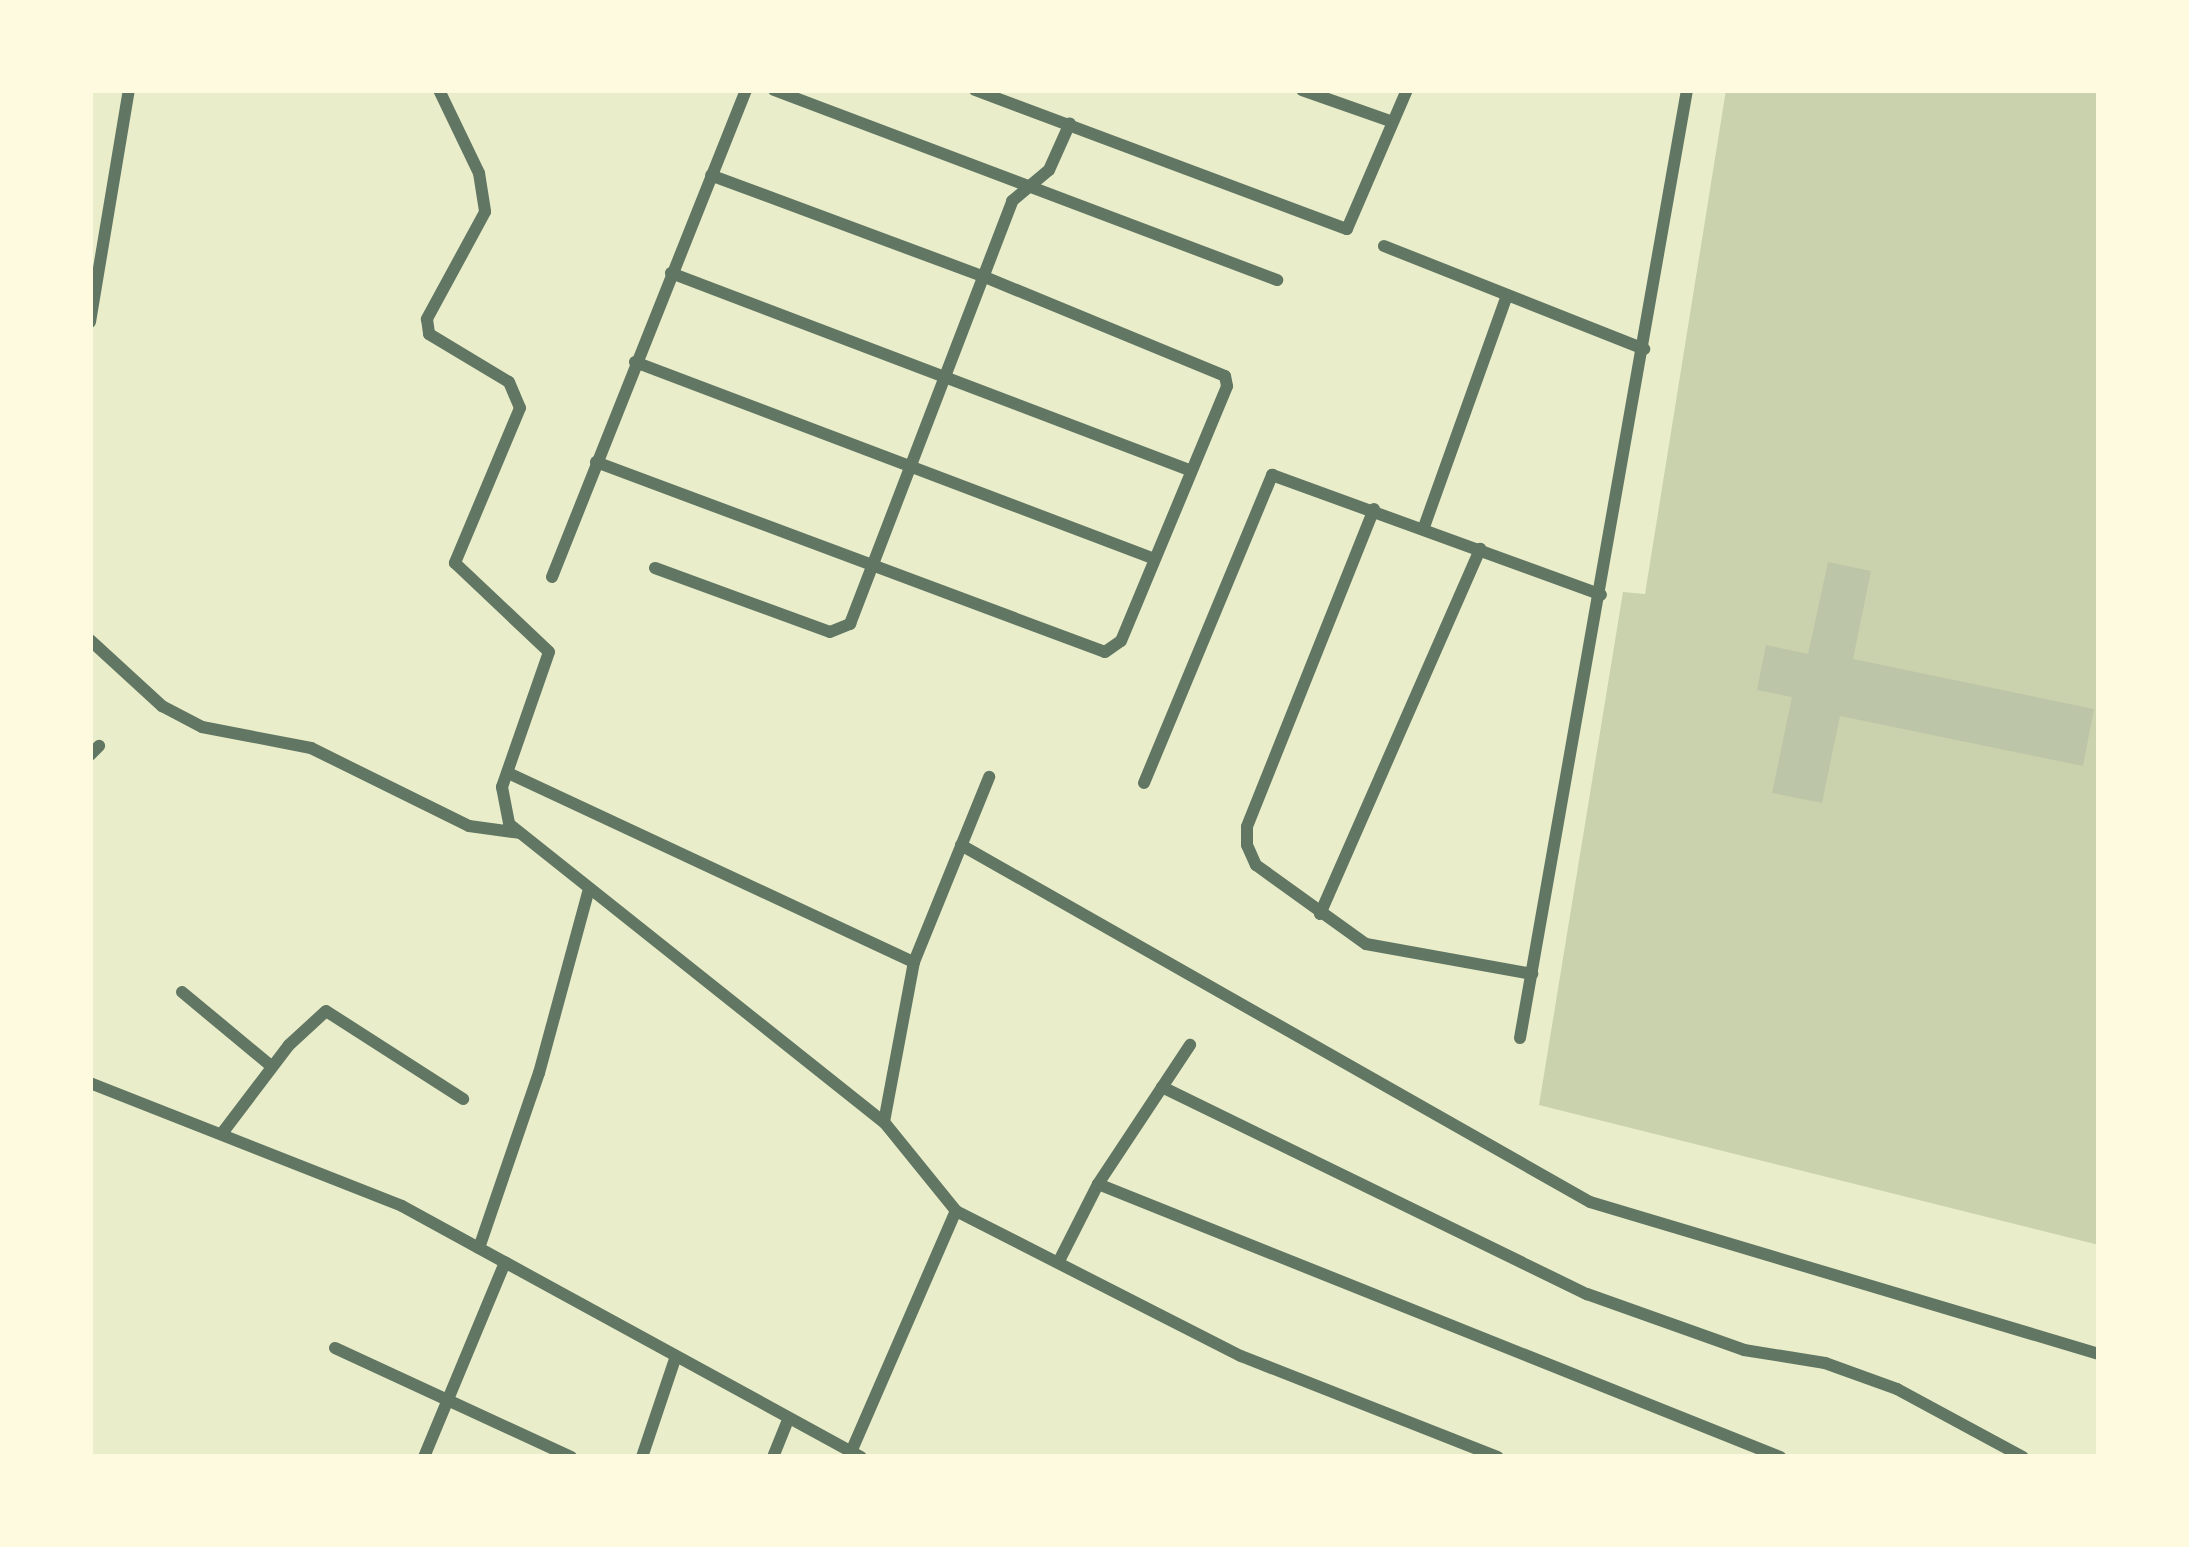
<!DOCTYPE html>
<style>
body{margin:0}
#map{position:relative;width:2189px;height:1547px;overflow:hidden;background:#e9edc9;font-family:"Nunito Sans",sans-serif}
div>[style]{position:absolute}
.green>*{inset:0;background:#cad2ad}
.building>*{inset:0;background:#bcc5a7}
.minor>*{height:12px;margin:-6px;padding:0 6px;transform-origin:6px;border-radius:6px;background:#617663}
span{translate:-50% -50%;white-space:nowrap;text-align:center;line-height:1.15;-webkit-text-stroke:10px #fefae0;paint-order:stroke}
.frame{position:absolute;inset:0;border:93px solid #fefae0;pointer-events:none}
</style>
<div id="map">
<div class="green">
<div style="clip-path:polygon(1726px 90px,2099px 90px,2099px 1245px,1539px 1105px,1623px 592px,1645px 594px)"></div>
</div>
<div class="building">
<div style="clip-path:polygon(1828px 562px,1871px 571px,1853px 659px,2094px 709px,2083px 766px,1840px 716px,1822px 803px,1772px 793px,1792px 697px,1757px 690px,1766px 645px,1808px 654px)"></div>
</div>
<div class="minor">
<div style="left:439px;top:90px;width:92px;rotate:64.3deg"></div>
<div style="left:479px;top:173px;width:39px;rotate:81deg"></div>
<div style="left:485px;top:212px;width:122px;rotate:118.5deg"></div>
<div style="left:427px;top:319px;width:15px;rotate:82deg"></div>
<div style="left:429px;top:334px;width:93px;rotate:31deg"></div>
<div style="left:509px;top:382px;width:28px;rotate:67deg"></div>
<div style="left:520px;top:408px;width:168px;rotate:112.8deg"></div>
<div style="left:455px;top:563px;width:129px;rotate:43.4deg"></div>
<div style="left:549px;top:652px;width:143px;rotate:109.2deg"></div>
<div style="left:502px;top:787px;width:38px;rotate:79deg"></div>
<div style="left:509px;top:824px;width:479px;rotate:38.5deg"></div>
<div style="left:884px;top:1122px;width:114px;rotate:51deg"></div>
<div style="left:956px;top:1211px;width:320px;rotate:27deg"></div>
<div style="left:1241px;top:1356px;width:276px;rotate:21.5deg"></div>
<div style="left:774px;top:90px;width:538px;rotate:20.69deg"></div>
<div style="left:975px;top:90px;width:397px;rotate:20.5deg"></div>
<div style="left:1347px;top:229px;width:151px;rotate:-66.7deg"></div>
<div style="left:1302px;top:90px;width:96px;rotate:19.4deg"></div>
<div style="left:1384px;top:246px;width:280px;rotate:21.6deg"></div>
<div style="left:671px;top:273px;width:554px;rotate:20.82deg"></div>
<div style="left:90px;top:322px;width:235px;rotate:-80.5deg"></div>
<div style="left:635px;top:362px;width:553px;rotate:20.76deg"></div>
<div style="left:596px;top:462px;width:543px;rotate:20.47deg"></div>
<div style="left:1105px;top:652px;width:19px;rotate:-35deg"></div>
<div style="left:1121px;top:641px;width:276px;rotate:-67.4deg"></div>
<div style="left:1227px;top:386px;width:10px;rotate:-101deg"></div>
<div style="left:1225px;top:376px;width:263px;rotate:-157.6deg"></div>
<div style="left:982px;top:276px;width:289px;rotate:-159.6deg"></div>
<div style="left:1374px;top:509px;width:342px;rotate:111.8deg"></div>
<div style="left:1247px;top:827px;width:18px;rotate:90deg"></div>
<div style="left:1247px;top:845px;width:22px;rotate:66deg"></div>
<div style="left:1256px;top:865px;width:135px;rotate:35.7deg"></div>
<div style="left:1366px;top:944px;width:169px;rotate:10.2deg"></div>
<div style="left:1424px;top:527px;width:246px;rotate:-70.3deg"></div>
<div style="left:655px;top:568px;width:186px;rotate:20.1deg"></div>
<div style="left:830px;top:632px;width:22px;rotate:-22deg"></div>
<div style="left:850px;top:624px;width:453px;rotate:-69deg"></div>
<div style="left:1012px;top:201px;width:48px;rotate:-40deg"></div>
<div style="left:1049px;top:170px;width:51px;rotate:-65.9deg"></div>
<div style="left:552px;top:577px;width:524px;rotate:-68.28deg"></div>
<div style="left:90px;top:640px;width:98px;rotate:42.5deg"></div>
<div style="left:162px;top:706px;width:45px;rotate:27.7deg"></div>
<div style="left:202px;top:727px;width:111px;rotate:10.9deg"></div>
<div style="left:311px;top:748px;width:176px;rotate:26.3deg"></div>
<div style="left:469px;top:826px;width:51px;rotate:7.8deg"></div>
<div style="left:90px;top:755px;width:13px;rotate:-45deg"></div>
<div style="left:508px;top:773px;width:448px;rotate:25deg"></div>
<div style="left:1144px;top:783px;width:334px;rotate:-67.4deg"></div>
<div style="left:1272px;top:475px;width:350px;rotate:20deg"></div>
<div style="left:961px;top:845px;width:723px;rotate:29.58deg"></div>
<div style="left:1590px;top:1202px;width:531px;rotate:16.63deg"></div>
<div style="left:1320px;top:914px;width:399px;rotate:-66.3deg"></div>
<div style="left:182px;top:992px;width:116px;rotate:39.7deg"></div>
<div style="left:1520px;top:1038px;width:963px;rotate:-80.01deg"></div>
<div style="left:90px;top:1083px;width:335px;rotate:21.5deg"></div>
<div style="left:402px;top:1206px;width:523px;rotate:28.67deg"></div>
<div style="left:1162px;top:1087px;width:473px;rotate:26deg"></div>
<div style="left:1587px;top:1294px;width:167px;rotate:19.6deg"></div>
<div style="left:1744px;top:1350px;width:82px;rotate:9.1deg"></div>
<div style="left:1825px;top:1363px;width:77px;rotate:19.9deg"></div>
<div style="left:1897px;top:1389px;width:143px;rotate:28.4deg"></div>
<div style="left:884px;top:1122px;width:163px;rotate:-79.4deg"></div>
<div style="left:914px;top:962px;width:200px;rotate:-67.9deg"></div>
<div style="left:223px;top:1132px;width:109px;rotate:-52.8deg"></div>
<div style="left:289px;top:1045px;width:50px;rotate:-42.6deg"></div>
<div style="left:326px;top:1011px;width:163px;rotate:32.7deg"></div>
<div style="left:1098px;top:1184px;width:735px;rotate:21.82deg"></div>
<div style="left:479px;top:1248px;width:185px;rotate:-71.1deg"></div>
<div style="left:539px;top:1073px;width:191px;rotate:-74.8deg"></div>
<div style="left:1059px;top:1261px;width:86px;rotate:-63.1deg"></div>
<div style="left:1098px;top:1184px;width:167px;rotate:-56.5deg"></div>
<div style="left:335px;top:1348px;width:260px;rotate:24.8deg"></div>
<div style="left:851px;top:1452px;width:263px;rotate:-66.5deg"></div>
<div style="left:424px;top:1457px;width:211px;rotate:-67.4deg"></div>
<div style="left:642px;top:1457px;width:103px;rotate:-71.4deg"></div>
<div style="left:773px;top:1457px;width:38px;rotate:-68deg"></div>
</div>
<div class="frame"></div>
</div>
